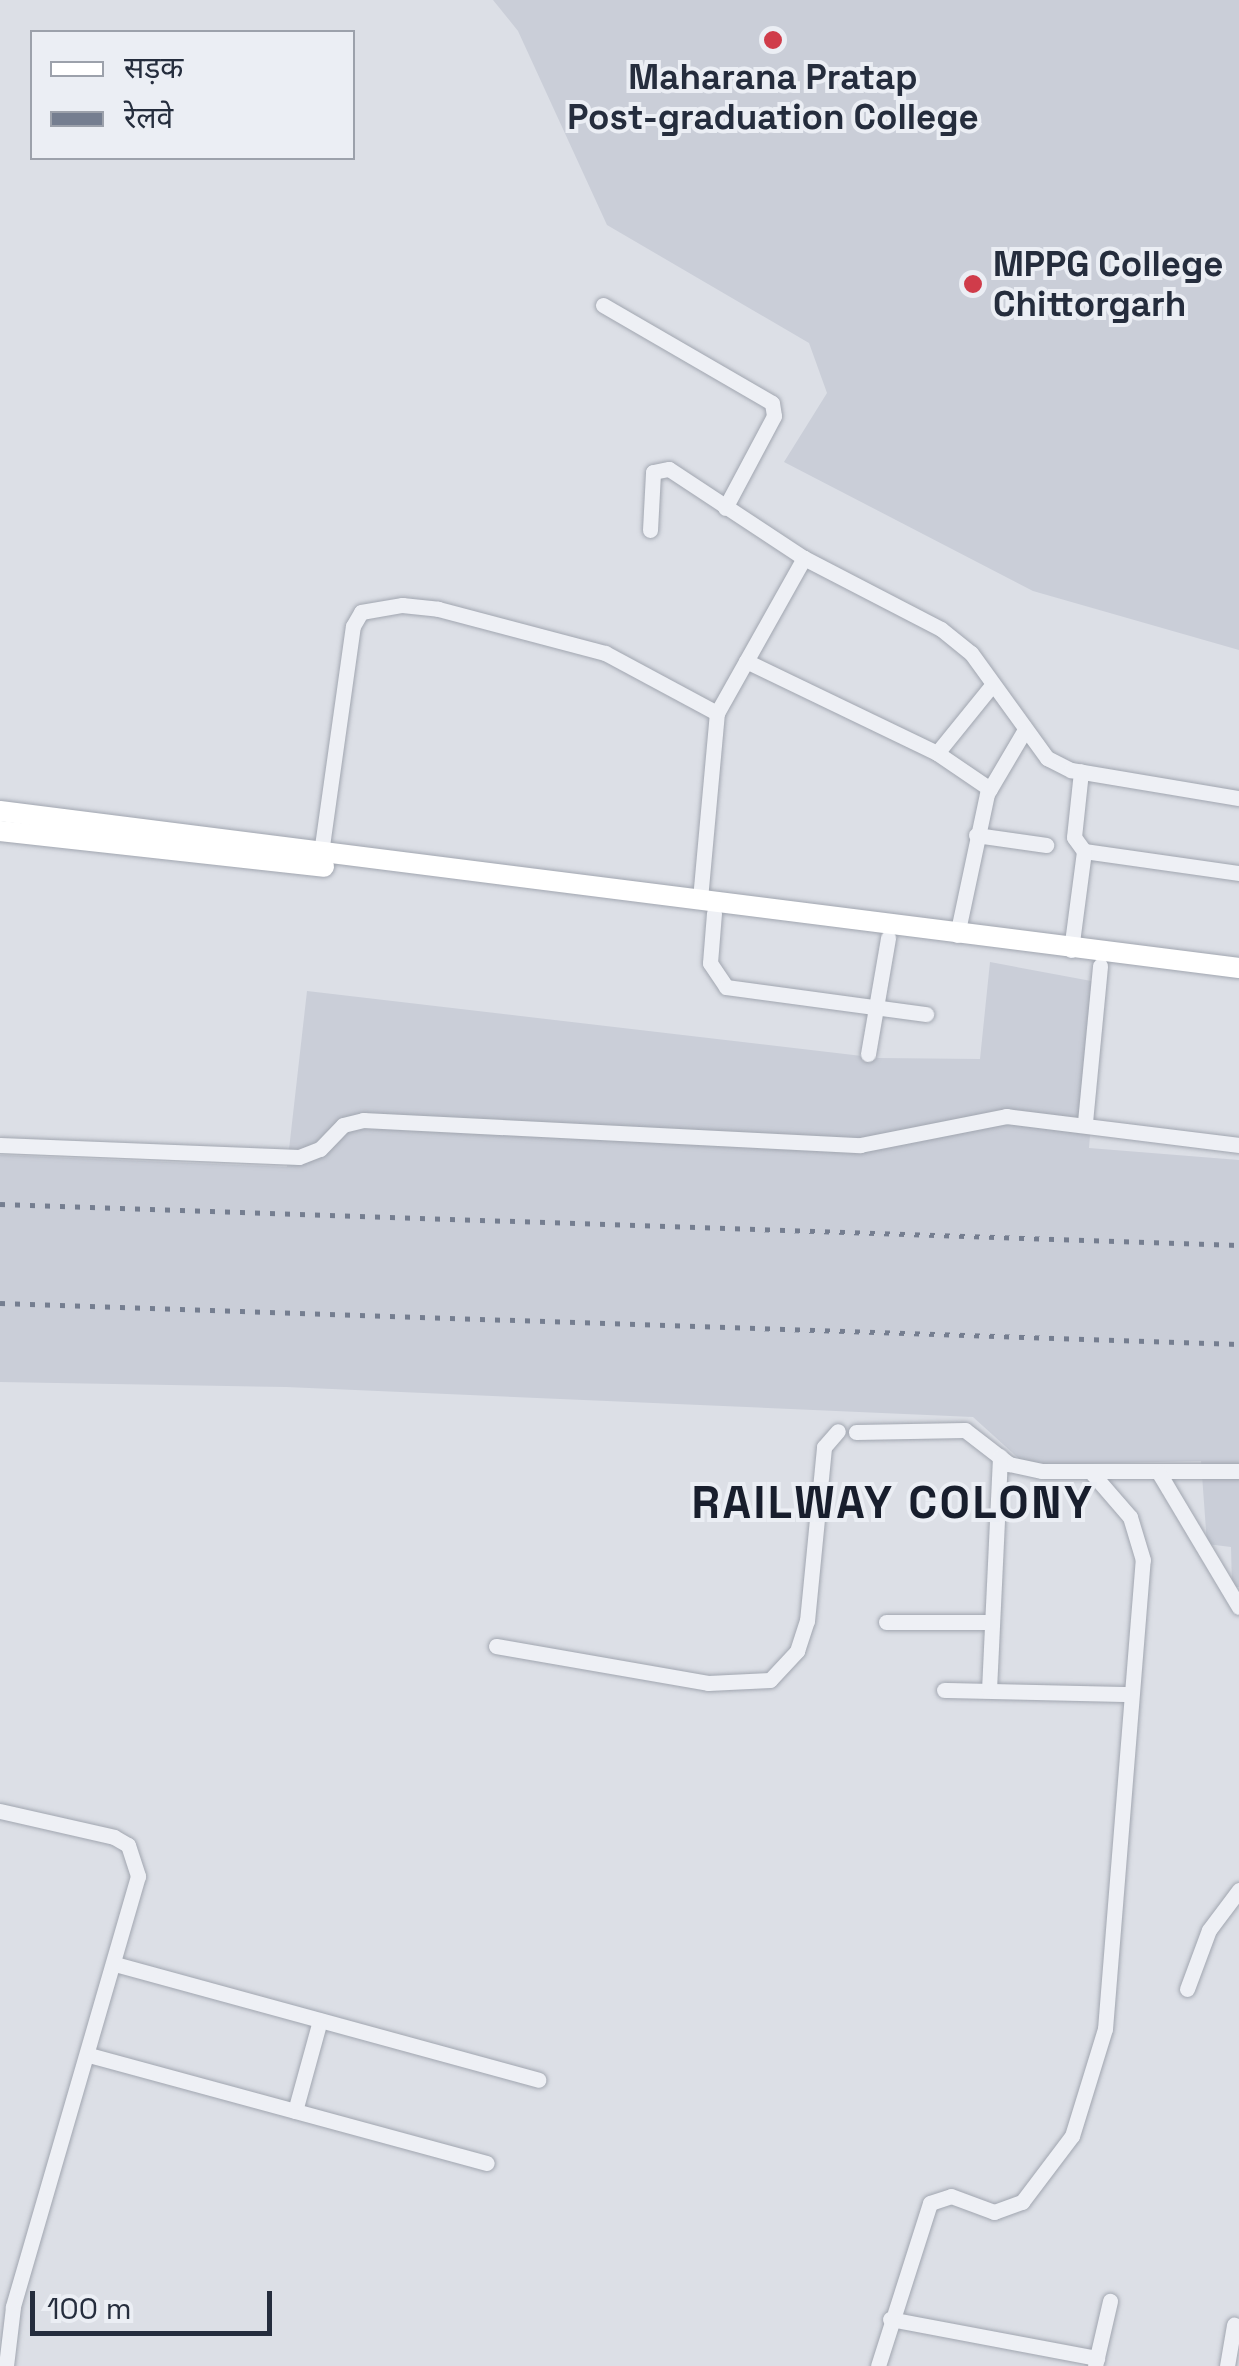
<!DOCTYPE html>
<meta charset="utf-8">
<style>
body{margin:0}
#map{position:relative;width:1239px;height:2366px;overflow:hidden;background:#dcdfe6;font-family:"Space Grotesk","Noto Sans Devanagari",sans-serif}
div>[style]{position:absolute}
.built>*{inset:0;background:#caced8}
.roads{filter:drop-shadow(0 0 2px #a1a6b0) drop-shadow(0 0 2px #a1a6b0)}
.minor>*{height:15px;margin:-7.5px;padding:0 7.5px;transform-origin:7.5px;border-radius:7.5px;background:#eef0f5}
.major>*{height:20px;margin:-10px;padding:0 10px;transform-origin:10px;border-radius:10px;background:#fff}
.rail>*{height:5px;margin-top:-2.5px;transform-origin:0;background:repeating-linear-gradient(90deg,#757e90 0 5px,transparent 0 15px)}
.dots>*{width:28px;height:28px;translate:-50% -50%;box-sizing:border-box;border:5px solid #ebeef4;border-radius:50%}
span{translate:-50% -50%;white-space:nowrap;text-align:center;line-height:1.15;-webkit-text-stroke:8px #ebeef4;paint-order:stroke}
.poi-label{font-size:35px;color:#252d3d;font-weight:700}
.left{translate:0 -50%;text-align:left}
.district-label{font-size:45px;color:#181e2d;font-weight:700;letter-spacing:2.5px}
.legend{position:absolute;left:30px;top:30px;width:325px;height:130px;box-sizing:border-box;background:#ebeef4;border:2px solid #9ca1ab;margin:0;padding:12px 18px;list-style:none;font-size:30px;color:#252d3d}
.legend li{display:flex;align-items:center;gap:20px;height:50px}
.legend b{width:50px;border:2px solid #9ca1ab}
.scale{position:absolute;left:30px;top:2291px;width:242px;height:45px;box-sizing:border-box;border:5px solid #252d3d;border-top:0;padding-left:12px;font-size:30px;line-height:35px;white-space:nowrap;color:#252d3d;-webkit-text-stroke:8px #ebeef4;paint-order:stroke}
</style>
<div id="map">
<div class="built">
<div style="clip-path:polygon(493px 0,1239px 0,1239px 650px,1033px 591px,784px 462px,827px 393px,809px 343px,607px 225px,518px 31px)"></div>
<div style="clip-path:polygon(990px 962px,1102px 983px,1089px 1148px,1239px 1160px,1239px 1587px,1232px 1587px,1231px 1547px,1207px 1544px,1201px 1461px,1026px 1465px,973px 1417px,286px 1387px,0 1382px,0 1155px,287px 1167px,307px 991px,879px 1058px,980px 1059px)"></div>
</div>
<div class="roads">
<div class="minor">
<div style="left:603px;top:305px;width:195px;rotate:30.1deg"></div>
<div style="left:772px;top:403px;width:13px;rotate:81deg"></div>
<div style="left:774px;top:416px;width:104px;rotate:118deg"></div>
<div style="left:650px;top:530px;width:58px;rotate:-87deg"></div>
<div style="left:653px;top:472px;width:16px;rotate:-11deg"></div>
<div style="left:669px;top:469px;width:162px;rotate:33.4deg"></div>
<div style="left:746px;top:661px;width:212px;rotate:25.7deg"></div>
<div style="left:937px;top:753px;width:87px;rotate:-51deg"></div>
<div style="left:937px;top:753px;width:64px;rotate:34.2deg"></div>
<div style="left:976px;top:835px;width:71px;rotate:8.1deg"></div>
<div style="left:1084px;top:851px;width:157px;rotate:8.1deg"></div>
<div style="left:321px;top:853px;width:229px;rotate:-82deg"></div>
<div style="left:353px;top:626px;width:16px;rotate:-60deg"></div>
<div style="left:361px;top:612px;width:42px;rotate:-9.7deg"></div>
<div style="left:402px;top:605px;width:36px;rotate:6deg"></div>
<div style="left:438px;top:609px;width:173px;rotate:14.8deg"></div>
<div style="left:605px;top:653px;width:127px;rotate:28.2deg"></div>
<div style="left:700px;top:899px;width:187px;rotate:-84.8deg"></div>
<div style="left:717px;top:713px;width:178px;rotate:-60.7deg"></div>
<div style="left:804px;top:558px;width:154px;rotate:27.4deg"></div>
<div style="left:941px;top:629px;width:38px;rotate:39deg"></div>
<div style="left:971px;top:653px;width:130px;rotate:54.1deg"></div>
<div style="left:1047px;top:758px;width:27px;rotate:27deg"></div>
<div style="left:1071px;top:770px;width:170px;rotate:9.5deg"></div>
<div style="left:714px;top:913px;width:50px;rotate:94.6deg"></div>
<div style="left:710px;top:963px;width:29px;rotate:56deg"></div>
<div style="left:726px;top:987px;width:202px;rotate:7.7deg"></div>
<div style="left:957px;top:935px;width:144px;rotate:-78deg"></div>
<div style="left:987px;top:794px;width:71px;rotate:-59.5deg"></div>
<div style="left:1071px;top:950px;width:100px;rotate:-82.5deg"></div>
<div style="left:1084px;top:851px;width:17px;rotate:-126deg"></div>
<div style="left:1074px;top:837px;width:66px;rotate:-83.9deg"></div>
<div style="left:868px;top:1054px;width:118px;rotate:-80.2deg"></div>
<div style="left:1085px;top:1122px;width:157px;rotate:-84.5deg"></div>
<div style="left:0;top:1145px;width:299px;rotate:2.3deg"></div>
<div style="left:299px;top:1157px;width:22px;rotate:-21deg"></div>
<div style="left:320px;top:1149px;width:33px;rotate:-46deg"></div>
<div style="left:343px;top:1125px;width:21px;rotate:-14deg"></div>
<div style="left:363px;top:1120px;width:498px;rotate:2.9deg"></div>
<div style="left:860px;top:1145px;width:149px;rotate:-11.2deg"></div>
<div style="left:1006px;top:1116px;width:235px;rotate:7.1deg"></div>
<div style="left:856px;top:1432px;width:109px;rotate:-1.1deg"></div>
<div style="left:965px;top:1430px;width:56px;rotate:37.7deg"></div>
<div style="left:1009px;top:1464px;width:34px;rotate:12deg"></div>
<div style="left:1042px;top:1471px;width:197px"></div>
<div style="left:1159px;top:1473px;width:156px;rotate:59.2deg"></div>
<div style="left:886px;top:1622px;width:106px"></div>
<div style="left:496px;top:1646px;width:215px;rotate:9.9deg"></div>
<div style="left:708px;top:1683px;width:62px;rotate:-2.8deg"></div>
<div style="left:770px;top:1680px;width:40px;rotate:-47deg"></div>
<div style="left:797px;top:1651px;width:32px;rotate:-72deg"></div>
<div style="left:807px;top:1621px;width:175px;rotate:-84.4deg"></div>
<div style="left:824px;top:1447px;width:21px;rotate:-49deg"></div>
<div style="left:944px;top:1690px;width:183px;rotate:1.3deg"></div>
<div style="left:989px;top:1690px;width:234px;rotate:-87.3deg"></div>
<div style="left:0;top:1811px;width:117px;rotate:12.8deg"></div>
<div style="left:114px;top:1837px;width:16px;rotate:30deg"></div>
<div style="left:128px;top:1845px;width:33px;rotate:72deg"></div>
<div style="left:138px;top:1876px;width:449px;rotate:106.2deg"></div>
<div style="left:13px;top:2307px;width:59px;rotate:96.8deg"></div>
<div style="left:115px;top:1964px;width:439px;rotate:15.3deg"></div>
<div style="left:1187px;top:1989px;width:63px;rotate:-69.6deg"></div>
<div style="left:1209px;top:1930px;width:50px;rotate:-53.1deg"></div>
<div style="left:89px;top:2055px;width:412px;rotate:15.2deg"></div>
<div style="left:295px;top:2111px;width:94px;rotate:-74.6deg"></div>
<div style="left:890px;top:2319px;width:211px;rotate:10.7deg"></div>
<div style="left:878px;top:2366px;width:171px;rotate:-72.3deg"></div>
<div style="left:930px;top:2203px;width:22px;rotate:-18deg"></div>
<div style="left:951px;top:2196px;width:46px;rotate:20.4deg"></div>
<div style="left:994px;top:2212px;width:30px;rotate:-20deg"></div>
<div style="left:1022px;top:2202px;width:83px;rotate:-52.9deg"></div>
<div style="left:1072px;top:2136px;width:112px;rotate:-72.9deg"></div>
<div style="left:1105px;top:2029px;width:471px;rotate:-85.4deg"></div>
<div style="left:1143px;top:1560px;width:45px;rotate:-106.8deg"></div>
<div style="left:1130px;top:1517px;width:60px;rotate:-130.9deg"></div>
<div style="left:1095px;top:2366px;width:67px;rotate:-77deg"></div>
<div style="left:1227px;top:2366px;width:42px;rotate:-80.3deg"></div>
</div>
<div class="major">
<div style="left:0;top:811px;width:1249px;rotate:7.22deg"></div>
<div style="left:0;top:831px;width:326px;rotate:6.3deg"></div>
</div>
</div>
<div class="rail">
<div style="left:0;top:1204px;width:1240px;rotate:1.9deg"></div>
<div style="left:0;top:1303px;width:1240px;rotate:1.9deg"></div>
</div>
<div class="dots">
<div style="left:773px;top:40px;background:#d03c4a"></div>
<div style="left:973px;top:284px;background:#d03c4a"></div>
</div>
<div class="poi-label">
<span style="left:773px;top:97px">Maharana Pratap<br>Post-graduation College</span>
<span class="left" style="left:993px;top:284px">MPPG College<br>Chittorgarh</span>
</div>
<div class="district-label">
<span style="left:893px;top:1503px">RAILWAY COLONY</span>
</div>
<ul class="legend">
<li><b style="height:12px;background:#fff"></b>सड़क</li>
<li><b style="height:12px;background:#757e90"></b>रेलवे</li>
</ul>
<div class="scale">100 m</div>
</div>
